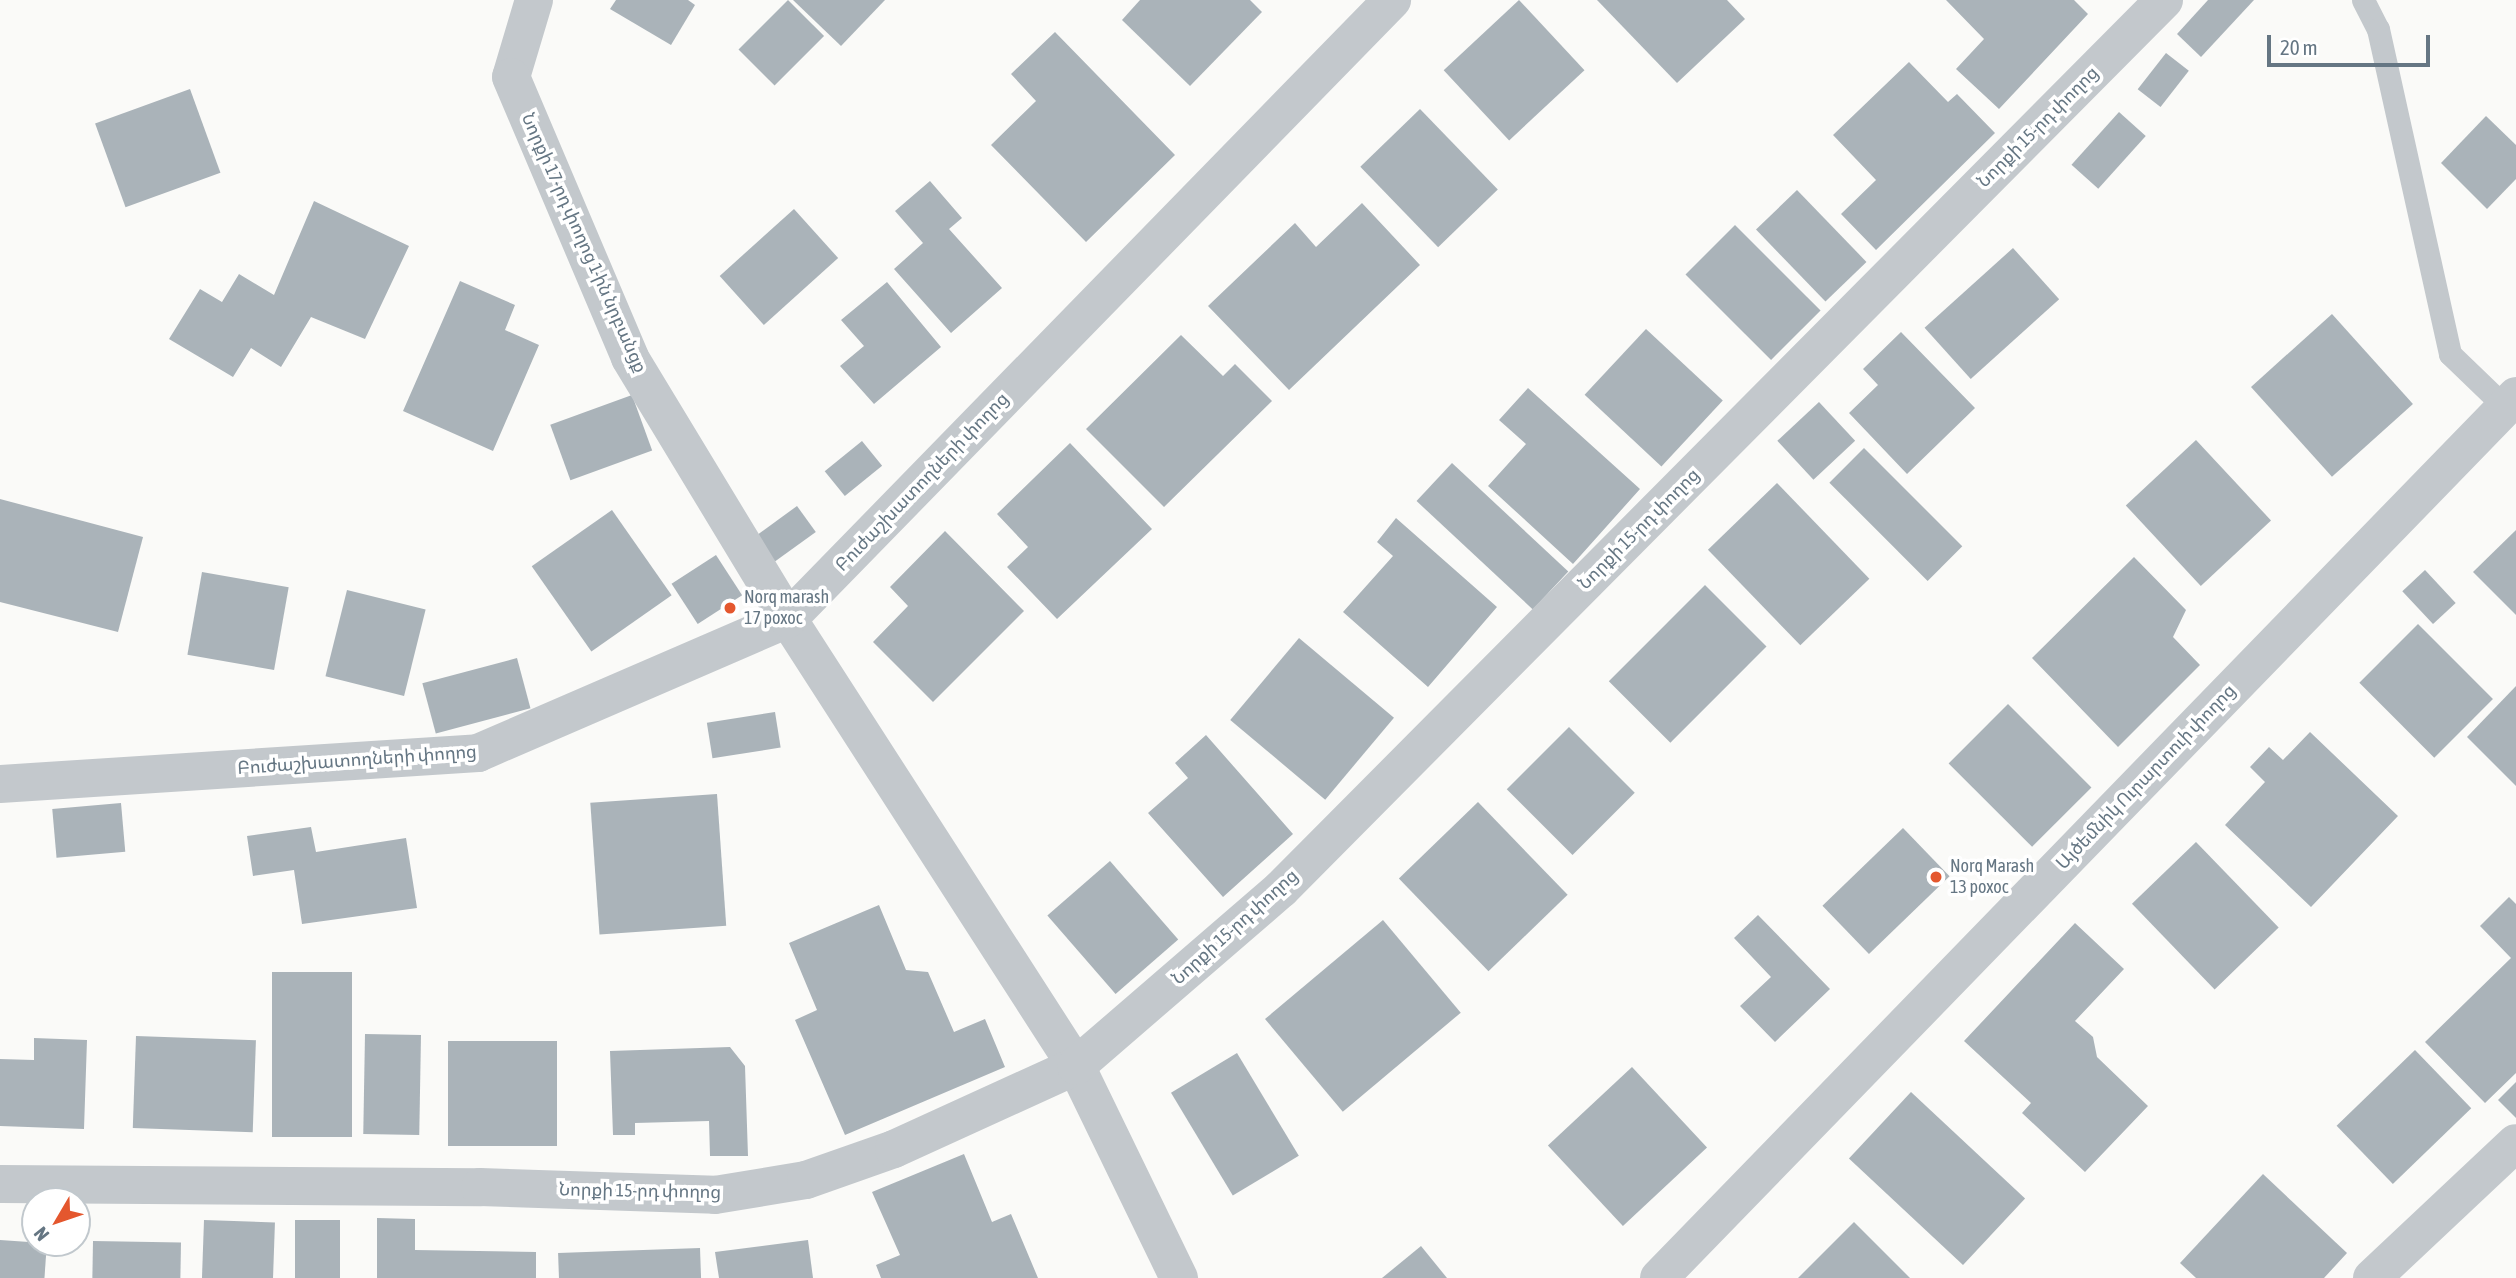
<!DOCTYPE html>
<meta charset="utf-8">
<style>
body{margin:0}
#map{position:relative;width:2516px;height:1278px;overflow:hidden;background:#fafaf8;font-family:"Asap Condensed","Noto Sans Armenian",sans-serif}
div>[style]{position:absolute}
.building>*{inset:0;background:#aab3b9;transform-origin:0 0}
.service>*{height:23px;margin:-11.5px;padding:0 11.5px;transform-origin:11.5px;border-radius:11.5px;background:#c3c8cc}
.minor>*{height:38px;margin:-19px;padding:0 19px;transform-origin:19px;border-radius:19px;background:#c3c8cc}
.dots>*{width:19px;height:19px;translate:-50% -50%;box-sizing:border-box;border:4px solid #fff;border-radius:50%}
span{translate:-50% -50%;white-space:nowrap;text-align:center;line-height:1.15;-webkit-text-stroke:7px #fff;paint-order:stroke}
.street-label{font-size:18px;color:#657683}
.poi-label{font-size:18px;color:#657683}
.left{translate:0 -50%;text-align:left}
.north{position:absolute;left:21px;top:1187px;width:70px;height:70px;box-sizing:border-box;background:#fff;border:2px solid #c1c8cd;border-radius:50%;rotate:231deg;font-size:19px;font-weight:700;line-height:28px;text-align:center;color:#657683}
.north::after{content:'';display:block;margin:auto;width:24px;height:32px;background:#e4572e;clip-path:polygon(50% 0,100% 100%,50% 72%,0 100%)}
.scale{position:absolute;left:2267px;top:35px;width:163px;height:32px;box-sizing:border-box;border:4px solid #657683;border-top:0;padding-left:9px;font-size:21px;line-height:24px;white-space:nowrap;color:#657683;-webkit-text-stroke:5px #fff;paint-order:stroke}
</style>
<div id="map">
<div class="building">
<div style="clip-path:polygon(616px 0,688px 0,695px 5px,671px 45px,610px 9px)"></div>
<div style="left:788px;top:0;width:51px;height:70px;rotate:45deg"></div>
<div style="clip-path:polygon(793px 0,885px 0,841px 46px)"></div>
<div style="clip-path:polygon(1140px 0,1250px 0,1262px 12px,1190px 86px,1122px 20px)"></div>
<div style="left:1519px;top:0;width:96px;height:103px;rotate:47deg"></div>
<div style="clip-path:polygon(1597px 0,1727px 0,1745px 19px,1677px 83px)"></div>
<div style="clip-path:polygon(1946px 0,2074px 0,2088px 14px,1999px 109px,1956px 69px,1984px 39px)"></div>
<div style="clip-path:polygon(2208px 0,2254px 0,2201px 57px,2177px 34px)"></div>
<div style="clip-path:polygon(1055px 32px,1175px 155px,1086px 242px,991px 145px,1036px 101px,1011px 74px)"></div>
<div style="left:2166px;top:53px;width:29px;height:46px;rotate:38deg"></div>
<div style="clip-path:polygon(1909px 62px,1948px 102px,1957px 94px,1995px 133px,1876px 250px,1841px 214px,1876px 180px,1833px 135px)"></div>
<div style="left:190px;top:89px;width:89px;height:101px;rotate:70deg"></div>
<div style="left:1420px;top:109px;width:112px;height:83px;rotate:46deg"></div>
<div style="left:2119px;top:112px;width:36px;height:71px;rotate:42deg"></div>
<div style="clip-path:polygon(2486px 116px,2516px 145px,2516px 179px,2487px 209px,2441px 163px)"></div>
<div style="clip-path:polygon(930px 181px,962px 218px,949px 229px,1002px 288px,951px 333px,894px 269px,923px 243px,895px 211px)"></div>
<div style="left:1797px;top:190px;width:100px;height:57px;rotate:46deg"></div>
<div style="clip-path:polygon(314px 201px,409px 246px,365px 339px,311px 317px,281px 367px,251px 348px,233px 377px,169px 339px,200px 289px,222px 302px,239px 274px,274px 295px)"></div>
<div style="clip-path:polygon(1362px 203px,1420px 265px,1289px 390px,1208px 306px,1295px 223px,1316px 247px)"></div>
<div style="left:794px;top:209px;width:66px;height:100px;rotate:48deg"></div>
<div style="left:1735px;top:225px;width:121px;height:70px;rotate:45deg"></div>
<div style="left:2013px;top:248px;width:69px;height:119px;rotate:48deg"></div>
<div style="clip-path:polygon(460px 281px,515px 305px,505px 330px,539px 345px,493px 451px,403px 411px)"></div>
<div style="clip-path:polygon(887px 282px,941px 347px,874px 404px,840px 366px,864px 346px,841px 320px)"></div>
<div style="left:2332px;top:314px;width:121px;height:109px;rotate:48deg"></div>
<div style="left:1646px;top:329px;width:105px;height:90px;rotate:43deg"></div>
<div style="clip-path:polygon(1901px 332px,1975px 408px,1907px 474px,1849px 413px,1878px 385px,1863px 369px)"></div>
<div style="clip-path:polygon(1181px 335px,1223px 376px,1235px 364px,1272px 401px,1164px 507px,1086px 429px)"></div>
<div style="clip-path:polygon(1528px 388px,1640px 489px,1573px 564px,1488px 486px,1526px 444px,1499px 420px)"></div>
<div style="left:632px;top:395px;width:59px;height:87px;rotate:70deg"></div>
<div style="left:1819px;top:402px;width:53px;height:57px;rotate:47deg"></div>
<div style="left:2196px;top:440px;width:110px;height:96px;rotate:47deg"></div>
<div style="left:862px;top:441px;width:32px;height:48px;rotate:51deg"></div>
<div style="clip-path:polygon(1070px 443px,1152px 529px,1057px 619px,1007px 567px,1028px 547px,997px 514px)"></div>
<div style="left:1864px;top:448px;width:139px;height:49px;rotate:45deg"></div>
<div style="left:1452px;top:463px;width:159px;height:52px;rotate:43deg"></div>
<div style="left:1777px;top:483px;width:133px;height:96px;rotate:46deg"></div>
<div style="clip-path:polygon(0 499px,143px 537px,118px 632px,0 602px)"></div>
<div style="left:797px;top:506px;width:32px;height:51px;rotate:54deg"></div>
<div style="left:612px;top:510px;width:104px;height:98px;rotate:55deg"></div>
<div style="clip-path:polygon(1396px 518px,1497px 607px,1428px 687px,1343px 612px,1393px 556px,1377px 542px)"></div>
<div style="clip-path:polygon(2516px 530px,2516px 615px,2473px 572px)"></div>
<div style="clip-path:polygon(945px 531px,1024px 611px,933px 702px,873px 642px,908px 606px,890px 587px)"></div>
<div style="left:716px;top:555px;width:48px;height:53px;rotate:57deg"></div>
<div style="clip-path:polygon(2134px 557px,2186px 610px,2173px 637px,2200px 665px,2118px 747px,2032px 658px)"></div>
<div style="left:2425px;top:570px;width:45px;height:31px;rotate:47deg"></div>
<div style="left:202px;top:572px;width:88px;height:84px;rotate:10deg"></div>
<div style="left:1705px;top:585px;width:87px;height:136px;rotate:45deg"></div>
<div style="left:347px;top:590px;width:81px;height:89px;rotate:14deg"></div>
<div style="left:2418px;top:624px;width:106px;height:83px;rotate:45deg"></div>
<div style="left:1299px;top:638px;width:124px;height:107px;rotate:40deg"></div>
<div style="left:517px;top:658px;width:52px;height:98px;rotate:75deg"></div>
<div style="clip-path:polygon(2516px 686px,2516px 786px,2467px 737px)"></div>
<div style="left:2008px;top:704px;width:118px;height:84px;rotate:45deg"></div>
<div style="left:775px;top:712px;width:36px;height:69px;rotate:81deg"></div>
<div style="left:1569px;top:727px;width:93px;height:88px;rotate:45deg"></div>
<div style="clip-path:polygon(2310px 732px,2398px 816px,2311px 907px,2225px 825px,2265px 782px,2250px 767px,2269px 747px,2283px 760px)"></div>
<div style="clip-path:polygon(1206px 735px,1293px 834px,1223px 897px,1148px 813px,1188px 778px,1175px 763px)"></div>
<div style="left:717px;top:794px;width:132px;height:127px;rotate:86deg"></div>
<div style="left:1478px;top:802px;width:129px;height:110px;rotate:46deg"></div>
<div style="left:121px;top:803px;width:49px;height:69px;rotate:85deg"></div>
<div style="clip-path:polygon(311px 827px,316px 852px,406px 838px,417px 908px,302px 924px,294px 870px,253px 876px,247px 836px)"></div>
<div style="left:1903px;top:828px;width:67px;height:112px;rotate:46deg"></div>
<div style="left:2196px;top:842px;width:119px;height:89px;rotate:46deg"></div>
<div style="left:1110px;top:861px;width:104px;height:83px;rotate:49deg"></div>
<div style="clip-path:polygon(2509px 897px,2516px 904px,2516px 1073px,2485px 1103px,2425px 1042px,2511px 958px,2480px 926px)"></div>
<div style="clip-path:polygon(879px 905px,906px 970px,928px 972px,954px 1032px,985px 1019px,1005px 1067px,845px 1135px,795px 1020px,817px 1010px,789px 943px)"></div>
<div style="clip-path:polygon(1758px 915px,1830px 989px,1775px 1042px,1740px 1006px,1771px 977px,1734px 938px)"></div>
<div style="left:1383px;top:920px;width:121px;height:154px;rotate:50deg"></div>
<div style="clip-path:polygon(2075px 923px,2124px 969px,2075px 1021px,2093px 1037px,2097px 1057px,2148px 1106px,2085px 1172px,2022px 1113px,2031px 1103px,1964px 1041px)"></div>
<div style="left:272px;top:972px;width:80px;height:165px"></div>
<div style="left:365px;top:1034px;width:56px;height:100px;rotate:1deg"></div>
<div style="left:136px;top:1036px;width:120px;height:92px;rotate:2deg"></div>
<div style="clip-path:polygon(34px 1038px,87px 1040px,84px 1129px,0 1126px,0 1059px,34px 1060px)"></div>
<div style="left:448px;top:1041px;width:109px;height:105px"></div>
<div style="clip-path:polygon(730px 1047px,745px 1066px,748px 1156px,710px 1156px,709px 1121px,635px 1123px,635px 1135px,613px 1135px,610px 1051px)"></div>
<div style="left:2415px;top:1050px;width:81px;height:109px;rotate:46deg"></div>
<div style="left:1237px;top:1053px;width:120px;height:77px;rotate:59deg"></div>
<div style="left:1632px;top:1067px;width:110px;height:115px;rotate:47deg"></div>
<div style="clip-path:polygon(2516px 1082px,2516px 1118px,2498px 1100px)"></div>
<div style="left:1911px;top:1092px;width:156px;height:91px;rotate:43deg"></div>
<div style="clip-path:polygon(964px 1154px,992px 1222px,1011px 1214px,1038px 1278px,881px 1278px,876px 1265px,900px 1255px,872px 1192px)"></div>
<div style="clip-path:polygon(2263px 1174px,2347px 1253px,2324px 1278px,2196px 1278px,2180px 1263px)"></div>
<div style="clip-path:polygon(377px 1218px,415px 1219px,415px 1250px,536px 1252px,536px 1278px,377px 1278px)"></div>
<div style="left:204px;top:1220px;width:71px;height:58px;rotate:2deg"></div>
<div style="left:295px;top:1220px;width:45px;height:58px"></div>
<div style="clip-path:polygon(1854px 1222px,1910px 1278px,1798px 1278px)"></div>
<div style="left:0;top:1240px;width:47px;height:38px;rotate:4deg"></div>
<div style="clip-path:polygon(808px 1240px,813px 1278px,719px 1278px,715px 1252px)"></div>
<div style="left:93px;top:1241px;width:88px;height:37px;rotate:1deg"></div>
<div style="clip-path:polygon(1421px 1246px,1447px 1278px,1382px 1278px)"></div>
<div style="left:700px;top:1248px;width:30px;height:142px;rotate:88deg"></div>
</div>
<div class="service">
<div style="left:2363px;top:0;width:33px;rotate:63deg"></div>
<div style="left:2378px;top:29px;width:333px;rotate:77.5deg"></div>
<div style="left:2450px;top:354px;width:76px;rotate:43.9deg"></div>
</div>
<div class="minor">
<div style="left:534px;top:0;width:80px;rotate:106.6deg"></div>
<div style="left:511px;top:77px;width:305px;rotate:67deg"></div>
<div style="left:630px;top:358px;width:305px;rotate:58.8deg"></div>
<div style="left:788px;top:619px;width:532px;rotate:57.21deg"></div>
<div style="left:1076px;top:1066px;width:236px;rotate:64.1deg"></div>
<div style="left:0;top:784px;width:479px;rotate:-3.7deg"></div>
<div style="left:478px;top:753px;width:338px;rotate:-23.4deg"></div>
<div style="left:788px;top:619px;width:865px;rotate:-45.7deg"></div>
<div style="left:0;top:1184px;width:480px;rotate:0.4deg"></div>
<div style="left:480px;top:1187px;width:235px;rotate:1.9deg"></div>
<div style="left:715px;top:1195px;width:92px;rotate:-9.4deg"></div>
<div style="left:806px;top:1180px;width:93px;rotate:-19.4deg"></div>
<div style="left:894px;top:1149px;width:200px;rotate:-24.5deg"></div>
<div style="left:1076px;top:1066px;width:271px;rotate:-40.8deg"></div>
<div style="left:1281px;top:889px;width:1253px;rotate:-45.19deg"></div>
<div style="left:1659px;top:1278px;width:1230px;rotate:-45.82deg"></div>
<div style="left:2372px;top:1278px;width:197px;rotate:-43.2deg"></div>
</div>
<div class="dots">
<div style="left:730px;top:608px;background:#e4572e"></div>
<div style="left:1936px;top:877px;background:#e4572e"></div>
</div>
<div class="street-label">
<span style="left:2038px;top:127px;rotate:-45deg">Նորքի 15-րդ փողոց</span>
<span style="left:584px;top:243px;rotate:66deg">Նորքի 17-րդ փողոց 1-ին նրբանցք</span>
<span style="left:922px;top:482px;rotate:-46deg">Բուժաշխատողների փողոց</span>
<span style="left:1639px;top:529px;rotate:-45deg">Նորքի 15-րդ փողոց</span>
<span style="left:357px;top:760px;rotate:-4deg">Բուժաշխատողների փողոց</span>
<span style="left:2146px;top:777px;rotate:-46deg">Այծեմնիկ Ուրարտուի փողոց</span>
<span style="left:1235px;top:927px;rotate:-42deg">Նորքի 15-րդ փողոց</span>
<span style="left:640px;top:1191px;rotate:1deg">Նորքի 15-րդ փողոց</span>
</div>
<div class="poi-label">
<span class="left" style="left:744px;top:608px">Norq marash<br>17 poxoc</span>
<span class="left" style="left:1950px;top:877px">Norq Marash<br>13 poxoc</span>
</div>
<div class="north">N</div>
<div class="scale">20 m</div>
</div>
